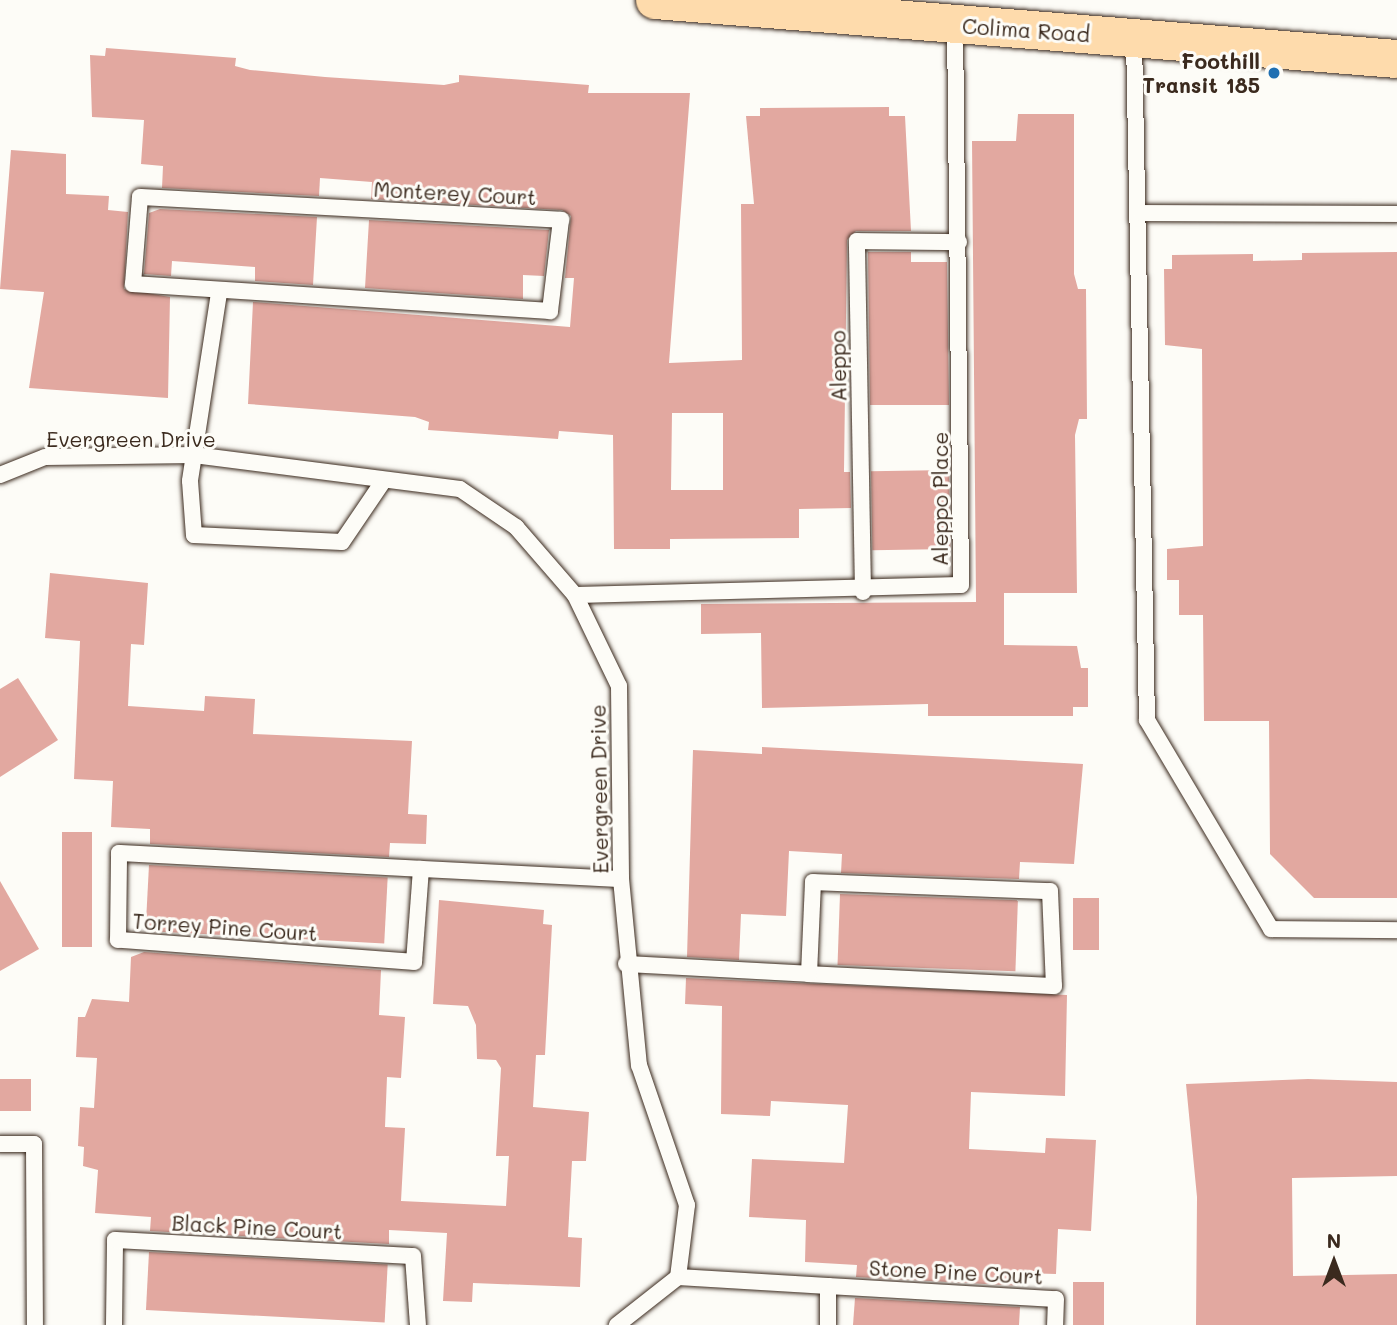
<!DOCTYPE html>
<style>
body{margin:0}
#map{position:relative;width:1397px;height:1325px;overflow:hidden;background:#fdfcf7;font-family:Mali,sans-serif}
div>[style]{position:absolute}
.building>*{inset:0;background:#e2a8a0;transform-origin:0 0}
.roads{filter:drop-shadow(0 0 2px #3b2a1e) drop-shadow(0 0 2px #3b2a1e)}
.lane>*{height:16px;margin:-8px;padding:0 8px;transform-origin:8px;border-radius:8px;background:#fdfcf7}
.primary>*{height:38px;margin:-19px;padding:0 19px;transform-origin:19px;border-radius:19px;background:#fedbac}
.dots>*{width:19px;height:19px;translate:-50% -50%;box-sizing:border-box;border:4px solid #fdfcf7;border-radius:50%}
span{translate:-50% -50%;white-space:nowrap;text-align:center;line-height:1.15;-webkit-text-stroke:6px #fdfcf7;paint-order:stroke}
.street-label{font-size:21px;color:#3b2a1e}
.poi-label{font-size:21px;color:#3b2a1e;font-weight:700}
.right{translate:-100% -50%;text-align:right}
.north{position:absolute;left:1299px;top:1227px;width:70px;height:70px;-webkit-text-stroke:5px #fdfcf7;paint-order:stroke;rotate:0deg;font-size:19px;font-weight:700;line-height:28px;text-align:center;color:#3b2a1e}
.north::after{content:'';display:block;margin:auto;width:24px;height:32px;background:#3b2a1e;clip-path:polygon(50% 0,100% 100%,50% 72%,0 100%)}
</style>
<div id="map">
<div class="building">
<div style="clip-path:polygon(evenodd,106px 48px,236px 58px,235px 66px,250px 70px,325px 77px,444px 85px,459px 82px,459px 75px,589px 85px,588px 93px,690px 93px,669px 363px,742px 360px,741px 204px,754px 204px,746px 116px,760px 116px,760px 108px,889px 107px,889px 116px,905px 116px,911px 231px,856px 231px,847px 240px,844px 472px,850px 472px,851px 508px,799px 509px,799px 538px,670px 539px,670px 549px,614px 549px,613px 435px,559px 431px,558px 439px,428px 430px,429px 422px,415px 417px,248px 404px,253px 302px,570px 327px,574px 278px,565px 278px,571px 216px,562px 210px,371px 199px,372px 182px,320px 178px,319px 196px,162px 188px,163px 166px,141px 164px,144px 120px,92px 117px,90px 55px,105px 56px,106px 48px,672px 413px,723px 413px,723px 490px,671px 490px,672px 413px)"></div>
<div style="clip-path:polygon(1018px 114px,1074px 114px,1074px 274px,1078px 289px,1086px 289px,1087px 419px,1079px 419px,1075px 435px,1077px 593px,1004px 593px,1004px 645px,1077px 646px,1081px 668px,1088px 668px,1088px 707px,1073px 707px,1073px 716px,928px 716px,928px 704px,762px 708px,761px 633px,701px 634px,701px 604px,976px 602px,972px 141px,1016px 141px)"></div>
<div style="clip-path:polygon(11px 150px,66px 154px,66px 194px,109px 196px,108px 210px,128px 212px,124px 289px,170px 297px,168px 398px,29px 388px,44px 292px,0 289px)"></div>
<div style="clip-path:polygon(160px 209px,317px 217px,313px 285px,255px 281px,255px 267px,172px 261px,171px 276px,144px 274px,149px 213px)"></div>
<div style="clip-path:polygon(369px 220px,549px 230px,544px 276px,523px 275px,523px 299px,365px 288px)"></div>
<div style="clip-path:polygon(868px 252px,911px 252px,911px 262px,947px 262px,949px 405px,870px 405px)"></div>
<div style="clip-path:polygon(1397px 252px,1397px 898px,1314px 898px,1270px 854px,1269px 721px,1204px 721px,1203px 615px,1179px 615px,1179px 580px,1167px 580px,1167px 549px,1203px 546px,1202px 349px,1165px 345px,1164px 269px,1172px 269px,1172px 255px,1253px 254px,1253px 261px,1302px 260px,1302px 253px)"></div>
<div style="left:949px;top:470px;width:79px;height:78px;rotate:89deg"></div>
<div style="clip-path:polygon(50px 573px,148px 583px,144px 645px,131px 644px,128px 706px,204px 711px,205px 696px,255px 699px,253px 734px,412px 741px,408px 814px,427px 815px,426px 844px,390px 843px,389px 857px,150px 844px,150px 829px,111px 827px,113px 781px,74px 779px,80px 641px,45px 638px)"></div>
<div style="clip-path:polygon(18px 678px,58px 740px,0 777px,0 689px)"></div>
<div style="clip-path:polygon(762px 747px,1083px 764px,1074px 864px,1020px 862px,1019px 879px,841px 873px,842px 854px,789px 851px,786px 916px,741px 914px,739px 960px,687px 957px,693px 750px,762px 754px)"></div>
<div style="left:62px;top:832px;width:30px;height:115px"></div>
<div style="left:149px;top:865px;width:239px;height:66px;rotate:3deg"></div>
<div style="clip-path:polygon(0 881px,39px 949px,0 971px)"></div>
<div style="left:840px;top:894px;width:178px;height:71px;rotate:2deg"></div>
<div style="left:1073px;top:898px;width:26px;height:52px"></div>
<div style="clip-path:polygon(439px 900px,544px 910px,543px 924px,552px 925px,545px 1055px,536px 1055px,533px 1107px,589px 1112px,586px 1161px,572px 1161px,568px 1237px,582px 1238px,580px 1287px,473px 1283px,472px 1302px,443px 1301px,447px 1233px,389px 1230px,389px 1244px,150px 1231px,151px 1217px,95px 1213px,98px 1170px,83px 1166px,84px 1147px,78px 1146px,80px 1107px,94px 1108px,97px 1058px,76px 1057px,78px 1017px,85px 1017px,92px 999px,129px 1002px,131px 957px,144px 952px,381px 970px,379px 1015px,405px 1017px,401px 1078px,387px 1077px,385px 1127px,405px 1128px,401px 1201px,506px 1206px,509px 1156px,496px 1156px,501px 1068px,496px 1060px,477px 1059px,476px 1025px,468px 1006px,433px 1004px)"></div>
<div style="clip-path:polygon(686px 978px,1067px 995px,1065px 1096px,971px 1092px,969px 1149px,1045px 1153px,1046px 1138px,1096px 1140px,1091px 1231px,1058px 1229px,1056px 1274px,1022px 1273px,1021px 1286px,856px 1277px,857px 1265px,805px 1262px,806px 1220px,749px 1217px,752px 1159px,844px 1163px,848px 1105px,771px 1101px,770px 1116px,721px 1114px,722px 1006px,685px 1004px)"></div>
<div style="left:0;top:1079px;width:31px;height:32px"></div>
<div style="clip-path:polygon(1308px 1079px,1397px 1082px,1397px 1176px,1292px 1178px,1293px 1276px,1397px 1274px,1397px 1325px,1196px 1325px,1197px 1197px,1186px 1084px)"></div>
<div style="left:149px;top:1252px;width:239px;height:58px;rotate:3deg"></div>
<div style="left:1073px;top:1282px;width:31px;height:43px"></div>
<div style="clip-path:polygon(855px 1298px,1020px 1307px,1019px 1325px,853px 1325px)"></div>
</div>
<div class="roads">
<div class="lane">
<div style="left:1134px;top:38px;width:682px;rotate:88.91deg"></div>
<div style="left:1147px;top:720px;width:243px;rotate:59.3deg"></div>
<div style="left:1271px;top:929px;width:126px;rotate:0.5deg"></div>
<div style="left:140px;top:197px;width:422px;rotate:3.1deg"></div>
<div style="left:561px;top:220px;width:92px;rotate:96.9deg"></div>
<div style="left:550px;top:311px;width:418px;rotate:-176.3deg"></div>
<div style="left:133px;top:284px;width:87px;rotate:-85.4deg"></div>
<div style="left:1142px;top:213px;width:255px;rotate:0.2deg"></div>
<div style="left:219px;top:293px;width:190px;rotate:98.8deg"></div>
<div style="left:190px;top:481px;width:54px;rotate:85.8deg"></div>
<div style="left:194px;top:535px;width:148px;rotate:2.7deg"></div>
<div style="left:342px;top:542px;width:75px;rotate:-55.9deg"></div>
<div style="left:0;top:475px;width:48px;rotate:-21.8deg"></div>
<div style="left:45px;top:457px;width:149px;rotate:-0.8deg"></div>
<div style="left:194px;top:455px;width:268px;rotate:7.3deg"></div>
<div style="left:460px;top:489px;width:68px;rotate:34.2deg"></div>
<div style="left:516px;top:527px;width:90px;rotate:49.1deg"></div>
<div style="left:575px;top:595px;width:101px;rotate:64.2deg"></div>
<div style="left:619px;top:686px;width:193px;rotate:89.4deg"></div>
<div style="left:621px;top:879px;width:187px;rotate:84.5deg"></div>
<div style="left:639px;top:1065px;width:148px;rotate:71.1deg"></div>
<div style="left:687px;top:1205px;width:73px;rotate:97.1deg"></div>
<div style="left:678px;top:1277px;width:78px;rotate:141.8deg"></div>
<div style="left:863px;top:592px;width:351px;rotate:-91deg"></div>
<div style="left:857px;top:241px;width:102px;rotate:0.6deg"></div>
<div style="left:575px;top:595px;width:386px;rotate:-1.5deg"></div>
<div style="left:961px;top:585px;width:560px;rotate:-90.61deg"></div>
<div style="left:119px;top:853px;width:302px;rotate:3deg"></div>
<div style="left:421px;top:869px;width:93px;rotate:94.3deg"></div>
<div style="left:414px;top:962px;width:297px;rotate:-175.7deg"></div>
<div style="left:118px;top:940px;width:87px;rotate:-89.3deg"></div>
<div style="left:421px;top:869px;width:200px;rotate:2.9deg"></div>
<div style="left:813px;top:882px;width:237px;rotate:2.2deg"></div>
<div style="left:1050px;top:891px;width:95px;rotate:87.6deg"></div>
<div style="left:1054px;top:986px;width:245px;rotate:-177.2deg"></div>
<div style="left:809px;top:974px;width:92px;rotate:-87.5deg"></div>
<div style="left:626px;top:964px;width:183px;rotate:3.1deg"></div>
<div style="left:0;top:1144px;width:34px"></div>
<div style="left:34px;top:1144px;width:181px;rotate:89.7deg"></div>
<div style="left:678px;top:1277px;width:150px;rotate:3.4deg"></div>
<div style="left:114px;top:1325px;width:85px;rotate:-89.3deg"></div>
<div style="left:115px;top:1240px;width:298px;rotate:3.1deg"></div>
<div style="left:413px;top:1256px;width:69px;rotate:85.9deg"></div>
<div style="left:828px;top:1325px;width:39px;rotate:-90deg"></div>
<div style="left:828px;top:1286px;width:228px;rotate:3.3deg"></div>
<div style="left:1056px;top:1299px;width:26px;rotate:92deg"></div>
</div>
<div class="primary">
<div style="left:655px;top:0;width:744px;rotate:4.55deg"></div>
</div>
</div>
<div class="dots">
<div style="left:1274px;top:73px;background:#1f6fb2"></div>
</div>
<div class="street-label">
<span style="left:1026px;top:30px;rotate:4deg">Colima Road</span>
<span style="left:455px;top:193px;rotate:3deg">Monterey Court</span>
<span style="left:838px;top:366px;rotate:-91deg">Aleppo</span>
<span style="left:131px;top:439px">Evergreen Drive</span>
<span style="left:940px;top:499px;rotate:-90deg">Aleppo Place</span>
<span style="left:599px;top:789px;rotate:-91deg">Evergreen Drive</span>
<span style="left:225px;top:927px;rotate:4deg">Torrey Pine Court</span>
<span style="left:257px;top:1227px;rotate:3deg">Black Pine Court</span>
<span style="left:956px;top:1272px;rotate:3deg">Stone Pine Court</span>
</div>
<div class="poi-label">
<span class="right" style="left:1260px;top:73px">Foothill<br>Transit 185</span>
</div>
<div class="north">N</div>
</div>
